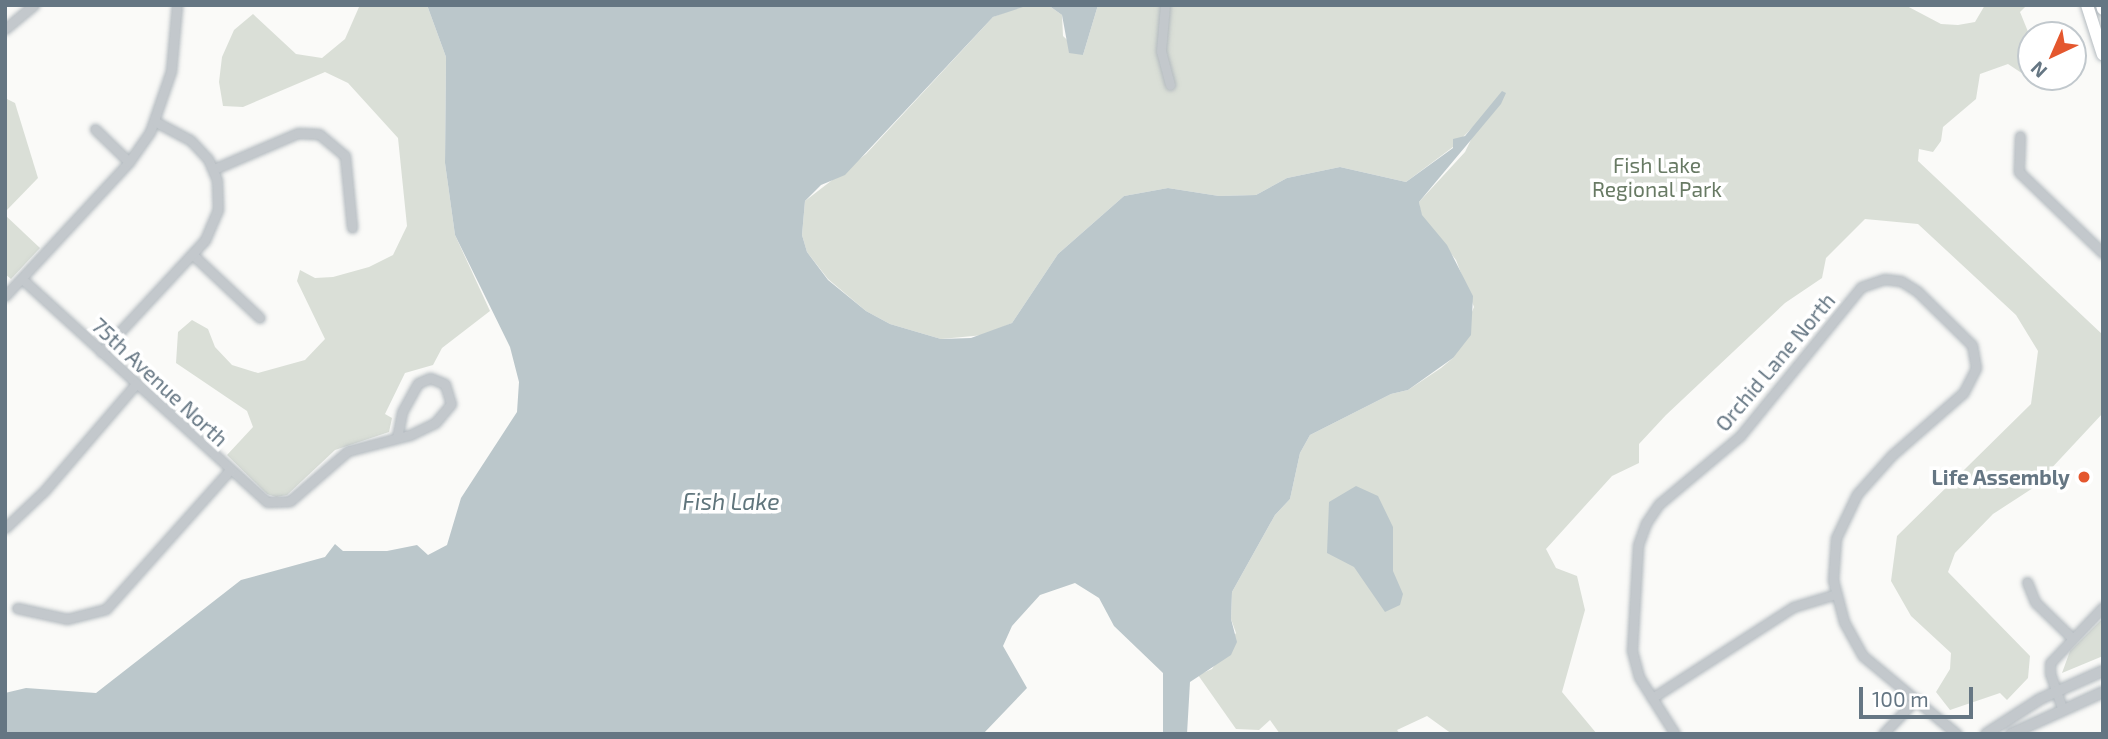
<!DOCTYPE html>
<style>
body{margin:0}
#map{position:relative;width:2108px;height:739px;overflow:hidden;background:#fafaf8;font-family:"Exo 2",sans-serif}
div>[style]{position:absolute}
.green>*{inset:0;background:#dadfd7}
.water>*{inset:0;background:#bbc7cb}
.roads{filter:drop-shadow(0 0 2px #b3babf) drop-shadow(0 0 2px #b3babf)}
.minor>*{height:9px;margin:-4.5px;padding:0 4.5px;transform-origin:4.5px;border-radius:4.5px;background:#c3c8cc}
.tertiary>*{height:10px;margin:-5px;padding:0 5px;transform-origin:5px;border-radius:5px;background:#c3c8cc}
.secondary>*{height:12px;margin:-6px;padding:0 6px;transform-origin:6px;border-radius:6px;background:#fff}
.dots>*{width:19px;height:19px;translate:-50% -50%;box-sizing:border-box;border:4px solid #fff;border-radius:50%}
span{translate:-50% -50%;white-space:nowrap;text-align:center;line-height:1.15;-webkit-text-stroke:7px #fff;paint-order:stroke}
.park-label{font-size:21px;color:#687a64}
.street-label{font-size:21px;color:#657683}
.poi-label{font-size:21px;color:#657683;font-weight:700}
.right{translate:-100% -50%;text-align:right}
.water-label{font-size:23px;color:#60757c;font-style:italic}
.frame{position:absolute;inset:0;border:7px solid #657683;pointer-events:none}
.north{position:absolute;left:2017px;top:21px;width:70px;height:70px;box-sizing:border-box;background:#fff;border:2px solid #c1c8cd;border-radius:50%;rotate:224deg;font-size:19px;font-weight:700;line-height:28px;text-align:center;color:#657683}
.north::after{content:'';display:block;margin:auto;width:24px;height:32px;background:#e4572e;clip-path:polygon(50% 0,100% 100%,50% 72%,0 100%)}
.scale{position:absolute;left:1859px;top:687px;width:114px;height:32px;box-sizing:border-box;border:4px solid #657683;border-top:0;padding-left:9px;font-size:21px;line-height:24px;white-space:nowrap;color:#657683;-webkit-text-stroke:5px #fff;paint-order:stroke}
</style>
<div id="map">
<div class="green">
<div style="clip-path:polygon(427px 5px,446px 57px,445px 163px,455px 235px,490px 311px,442px 348px,433px 365px,405px 373px,385px 414px,392px 418px,389px 432px,335px 450px,287px 495px,276px 497px,267px 494px,227px 455px,253px 427px,247px 411px,176px 363px,178px 332px,192px 320px,208px 329px,215px 347px,232px 365px,258px 373px,305px 360px,325px 339px,297px 281px,300px 270px,315px 278px,333px 277px,369px 267px,393px 255px,407px 226px,398px 138px,348px 83px,325px 72px,243px 107px,223px 106px,219px 82px,222px 57px,234px 30px,253px 14px,296px 54px,322px 58px,345px 39px,359px 7px)"></div>
<div style="clip-path:polygon(1048px 5px,1062px 15px,1063px 36px,1083px 55px,1098px 5px,1905px 5px,1941px 24px,1958px 25px,1975px 22px,1985px 5px,2027px 5px,2020px 12px,2031px 39px,2031px 77px,2058px 77px,2065px 87px,2047px 90px,2008px 64px,1980px 74px,1976px 99px,1943px 127px,1941px 141px,1933px 152px,1919px 149px,1918px 161px,2103px 335px,2103px 413px,2033px 488px,1993px 514px,1955px 553px,1948px 572px,2030px 656px,2028px 678px,2007px 700px,2000px 693px,1950px 710px,1936px 692px,1950px 669px,1951px 653px,1911px 616px,1891px 581px,1897px 536px,2031px 404px,2038px 351px,2016px 315px,1918px 224px,1865px 219px,1826px 258px,1822px 278px,1785px 303px,1666px 415px,1639px 444px,1639px 463px,1612px 476px,1546px 549px,1556px 568px,1577px 576px,1585px 610px,1562px 692px,1597px 734px,1452px 734px,1427px 716px,1397px 730px,1400px 734px,1280px 734px,1270px 720px,1259px 730px,1236px 729px,1198px 675px,1212px 669px,1236px 633px,1231px 619px,1232px 592px,1275px 515px,1290px 499px,1300px 453px,1310px 435px,1391px 394px,1408px 390px,1441px 368px,1453px 358px,1474px 307px,1456px 260px,1421px 215px,1419px 202px,1465px 152px,1481px 119px,1453px 147px,1406px 182px,1340px 167px,1287px 178px,1256px 195px,1219px 196px,1168px 188px,1124px 196px,1058px 254px,1012px 323px,984px 335px,941px 339px,890px 324px,866px 311px,828px 279px,807px 252px,802px 235px,805px 201px,866px 154px,993px 17px,1021px 6px)"></div>
<div style="clip-path:polygon(5px 98px,15px 103px,38px 178px,5px 212px)"></div>
<div style="clip-path:polygon(5px 215px,40px 248px,11px 279px,5px 274px)"></div>
<div style="clip-path:polygon(2103px 618px,2103px 656px,2062px 673px,2070px 651px)"></div>
</div>
<div class="water">
<div style="clip-path:polygon(427px 5px,1029px 5px,993px 17px,845px 175px,821px 185px,805px 201px,802px 235px,807px 252px,828px 280px,866px 311px,890px 324px,941px 339px,971px 338px,1012px 323px,1058px 254px,1124px 196px,1168px 188px,1219px 196px,1256px 195px,1287px 178px,1340px 167px,1406px 182px,1453px 148px,1453px 139px,1465px 136px,1502px 91px,1506px 93px,1501px 104px,1419px 202px,1422px 215px,1447px 245px,1473px 296px,1471px 335px,1453px 358px,1408px 390px,1391px 394px,1310px 435px,1300px 453px,1290px 499px,1275px 515px,1232px 592px,1231px 619px,1237px 642px,1231px 655px,1190px 682px,1187px 734px,1163px 734px,1163px 673px,1114px 626px,1099px 598px,1075px 583px,1040px 595px,1012px 626px,1003px 646px,1027px 688px,983px 734px,5px 734px,5px 693px,26px 688px,96px 693px,241px 580px,325px 557px,335px 544px,343px 551px,387px 551px,417px 545px,428px 555px,447px 545px,461px 498px,517px 412px,519px 382px,510px 347px,455px 235px,445px 163px,446px 57px)"></div>
<div style="clip-path:polygon(1048px 5px,1098px 5px,1083px 55px,1069px 53px,1062px 15px)"></div>
<div style="clip-path:polygon(1356px 486px,1378px 496px,1393px 527px,1393px 571px,1403px 594px,1400px 605px,1385px 612px,1354px 567px,1327px 553px,1329px 502px)"></div>
</div>
<div class="roads">
<div class="minor">
<div style="left:1165px;top:5px;width:46px;rotate:95deg"></div>
<div style="left:1161px;top:51px;width:35px;rotate:75deg"></div>
<div style="left:5px;top:29px;width:38px;rotate:-40deg"></div>
<div style="left:95px;top:129px;width:47px;rotate:44.1deg"></div>
<div style="left:2020px;top:136px;width:36px;rotate:92deg"></div>
<div style="left:2019px;top:172px;width:117px;rotate:44deg"></div>
<div style="left:214px;top:169px;width:91px;rotate:-23.2deg"></div>
<div style="left:298px;top:133px;width:21px;rotate:3deg"></div>
<div style="left:319px;top:134px;width:34px;rotate:40deg"></div>
<div style="left:345px;top:156px;width:72px;rotate:84.4deg"></div>
<div style="left:192px;top:254px;width:93px;rotate:43.3deg"></div>
<div style="left:22px;top:279px;width:331px;rotate:42.3deg"></div>
<div style="left:267px;top:502px;width:23px;rotate:-2deg"></div>
<div style="left:290px;top:501px;width:77px;rotate:-40.8deg"></div>
<div style="left:348px;top:451px;width:64px;rotate:-14.5deg"></div>
<div style="left:410px;top:435px;width:28px;rotate:-26deg"></div>
<div style="left:435px;top:423px;width:25px;rotate:-50deg"></div>
<div style="left:451px;top:404px;width:21px;rotate:-107deg"></div>
<div style="left:445px;top:384px;width:16px;rotate:-158deg"></div>
<div style="left:430px;top:378px;width:13px;rotate:157deg"></div>
<div style="left:418px;top:383px;width:33px;rotate:119deg"></div>
<div style="left:402px;top:412px;width:25px;rotate:101deg"></div>
<div style="left:5px;top:296px;width:183px;rotate:-47.2deg"></div>
<div style="left:129px;top:162px;width:37px;rotate:-55deg"></div>
<div style="left:150px;top:132px;width:65px;rotate:-71deg"></div>
<div style="left:171px;top:71px;width:66px;rotate:-84.8deg"></div>
<div style="left:101px;top:352px;width:153px;rotate:-47.1deg"></div>
<div style="left:205px;top:240px;width:33px;rotate:-67deg"></div>
<div style="left:218px;top:210px;width:30px;rotate:-92deg"></div>
<div style="left:217px;top:180px;width:23px;rotate:-113deg"></div>
<div style="left:208px;top:159px;width:26px;rotate:-133deg"></div>
<div style="left:190px;top:140px;width:38px;rotate:-152deg"></div>
<div style="left:5px;top:528px;width:55px;rotate:-43.5deg"></div>
<div style="left:45px;top:490px;width:140px;rotate:-49.4deg"></div>
<div style="left:2027px;top:582px;width:22px;rotate:68deg"></div>
<div style="left:2035px;top:602px;width:52px;rotate:44.2deg"></div>
<div style="left:17px;top:608px;width:51px;rotate:12.4deg"></div>
<div style="left:67px;top:619px;width:40px;rotate:-14.4deg"></div>
<div style="left:106px;top:609px;width:186px;rotate:-48.3deg"></div>
<div style="left:1652px;top:698px;width:168px;rotate:-32.8deg"></div>
<div style="left:1793px;top:607px;width:45px;rotate:-16.8deg"></div>
<div style="left:2062px;top:708px;width:36px;rotate:-109deg"></div>
<div style="left:2050px;top:674px;width:11px;rotate:-90deg"></div>
<div style="left:2050px;top:663px;width:77px;rotate:-46.6deg"></div>
<div style="left:1675px;top:734px;width:67px;rotate:-122.3deg"></div>
<div style="left:1639px;top:677px;width:28px;rotate:-105deg"></div>
<div style="left:1632px;top:650px;width:105px;rotate:-86.7deg"></div>
<div style="left:1638px;top:545px;width:23px;rotate:-70deg"></div>
<div style="left:1646px;top:523px;width:23px;rotate:-56deg"></div>
<div style="left:1659px;top:504px;width:106px;rotate:-40deg"></div>
<div style="left:1740px;top:436px;width:192px;rotate:-50.9deg"></div>
<div style="left:1861px;top:287px;width:24px;rotate:-19deg"></div>
<div style="left:1884px;top:279px;width:17px;rotate:7deg"></div>
<div style="left:1901px;top:281px;width:19px;rotate:32deg"></div>
<div style="left:1917px;top:291px;width:77px;rotate:44.5deg"></div>
<div style="left:1972px;top:345px;width:23px;rotate:80deg"></div>
<div style="left:1976px;top:368px;width:28px;rotate:117deg"></div>
<div style="left:1963px;top:393px;width:94px;rotate:138.9deg"></div>
<div style="left:1892px;top:455px;width:52px;rotate:131.9deg"></div>
<div style="left:1857px;top:494px;width:49px;rotate:115.5deg"></div>
<div style="left:1836px;top:538px;width:42px;rotate:94.1deg"></div>
<div style="left:1833px;top:580px;width:43px;rotate:75.3deg"></div>
<div style="left:1844px;top:622px;width:39px;rotate:61deg"></div>
<div style="left:1863px;top:656px;width:122px;rotate:39.7deg"></div>
<div style="left:1883px;top:734px;width:48px;rotate:-46.7deg"></div>
</div>
<div class="tertiary">
<div style="left:1986px;top:734px;width:64px;rotate:-32.9deg"></div>
<div style="left:2040px;top:699px;width:69px;rotate:-24deg"></div>
<div style="left:2011px;top:734px;width:101px;rotate:-24.5deg"></div>
</div>
<div class="secondary">
<div style="left:2087px;top:5px;width:52px;rotate:72.3deg"></div>
<div style="left:2102px;top:5px;width:4px;rotate:76deg"></div>
</div>
</div>
<div class="dots">
<div style="left:2084px;top:477px;background:#e4572e"></div>
</div>
<div class="park-label">
<span style="left:1657px;top:177px">Fish Lake<br>Regional Park</span>
</div>
<div class="street-label">
<span style="left:1775px;top:362px;rotate:-50deg">Orchid Lane North</span>
<span style="left:160px;top:382px;rotate:43deg">75th Avenue North</span>
</div>
<div class="poi-label">
<span class="right" style="left:2070px;top:477px">Life Assembly</span>
</div>
<div class="water-label">
<span style="left:731px;top:501px">Fish Lake</span>
</div>
<div class="frame"></div>
<div class="north">N</div>
<div class="scale">100 m</div>
</div>
